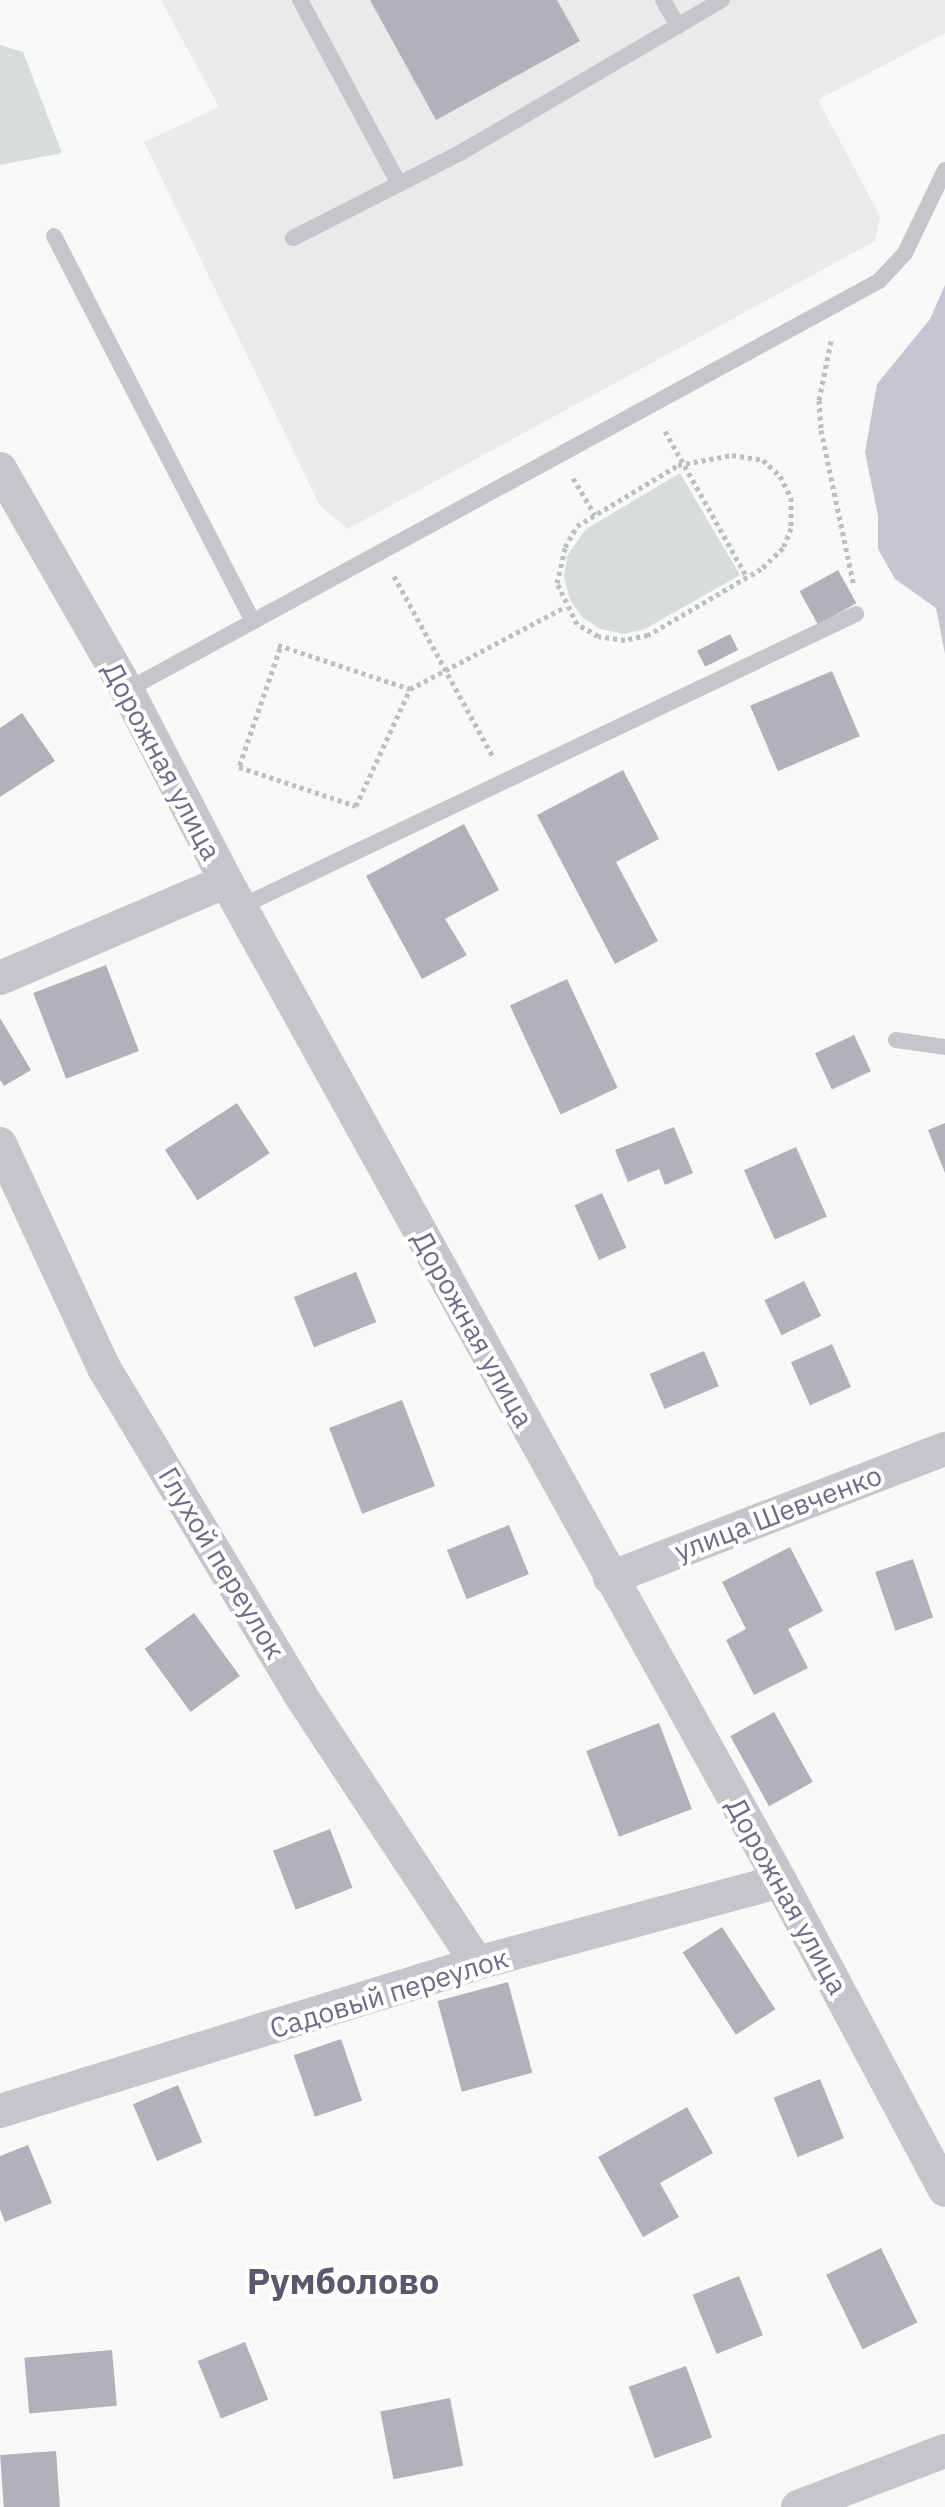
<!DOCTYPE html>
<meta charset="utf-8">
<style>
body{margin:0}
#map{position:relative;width:945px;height:2507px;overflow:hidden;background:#f8f9f7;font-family:"IBM Plex Sans",sans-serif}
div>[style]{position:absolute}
.built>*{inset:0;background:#e9eaea}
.green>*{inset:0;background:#d7deda}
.water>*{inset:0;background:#c6c6d2}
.building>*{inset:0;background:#b3b0bc;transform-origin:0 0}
.path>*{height:5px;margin-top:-2.5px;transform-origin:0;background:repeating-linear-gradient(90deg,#bebdc2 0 4px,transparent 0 8px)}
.lane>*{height:16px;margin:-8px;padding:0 8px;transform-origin:8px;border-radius:8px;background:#c7c5cc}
.street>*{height:34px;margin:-17px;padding:0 17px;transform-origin:17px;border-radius:17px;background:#c7c5cc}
span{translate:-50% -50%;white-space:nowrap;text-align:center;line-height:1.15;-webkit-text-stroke:8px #fff;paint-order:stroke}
.street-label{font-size:28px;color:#726a87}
.district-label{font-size:36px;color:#5d576d;font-weight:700}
</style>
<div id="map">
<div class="built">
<div style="clip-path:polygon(161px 0,945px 0,945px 33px,818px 100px,880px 216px,875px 241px,348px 529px,320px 506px,144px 142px,219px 107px)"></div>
</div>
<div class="green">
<div style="clip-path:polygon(0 45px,23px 52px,62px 153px,0 165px)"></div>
<div style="clip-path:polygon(680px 473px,740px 575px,645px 629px,624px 634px,600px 629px,582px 617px,570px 600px,564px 577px,567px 556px,586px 529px)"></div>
</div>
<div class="water">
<div style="clip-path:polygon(945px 285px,945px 654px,936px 608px,895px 579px,878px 549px,878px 516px,865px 452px,877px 384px,930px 319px)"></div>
</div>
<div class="building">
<div style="clip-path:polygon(370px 0,557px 0,580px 41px,436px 120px)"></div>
<div style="left:838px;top:570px;width:38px;height:44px;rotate:61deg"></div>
<div style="left:730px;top:634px;width:18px;height:37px;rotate:63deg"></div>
<div style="left:832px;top:671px;width:71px;height:89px;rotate:67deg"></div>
<div style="clip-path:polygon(22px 713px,55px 761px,0 797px,0 728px)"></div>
<div style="clip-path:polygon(623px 770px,659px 839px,616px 862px,658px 941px,615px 964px,537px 815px)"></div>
<div style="clip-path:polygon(464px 824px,499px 890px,445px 919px,467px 955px,422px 979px,366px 876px)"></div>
<div style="left:106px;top:965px;width:92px;height:78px;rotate:69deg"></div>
<div style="left:567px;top:979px;width:120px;height:63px;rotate:65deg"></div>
<div style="clip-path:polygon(0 1018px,31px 1070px,4px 1086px,0 1080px)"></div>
<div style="left:854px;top:1035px;width:40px;height:43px;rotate:65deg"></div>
<div style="left:237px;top:1103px;width:60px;height:86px;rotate:57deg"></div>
<div style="clip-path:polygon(945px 1123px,945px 1173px,928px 1130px)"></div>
<div style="clip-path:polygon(674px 1127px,693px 1173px,665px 1185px,659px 1169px,628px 1182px,615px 1150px)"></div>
<div style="left:796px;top:1147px;width:76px;height:57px;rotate:66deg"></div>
<div style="left:602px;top:1193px;width:60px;height:30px;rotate:66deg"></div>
<div style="left:356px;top:1272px;width:54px;height:67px;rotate:68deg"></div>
<div style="left:804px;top:1281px;width:39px;height:44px;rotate:64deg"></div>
<div style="left:832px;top:1344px;width:47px;height:45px;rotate:66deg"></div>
<div style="left:704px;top:1351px;width:38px;height:59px;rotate:67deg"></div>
<div style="left:402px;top:1400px;width:92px;height:78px;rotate:69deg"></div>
<div style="left:509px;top:1525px;width:53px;height:67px;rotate:68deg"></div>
<div style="clip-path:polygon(790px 1547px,823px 1611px,788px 1629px,808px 1668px,754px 1695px,726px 1640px,746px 1629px,722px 1582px)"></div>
<div style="left:913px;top:1559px;width:62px;height:40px;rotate:71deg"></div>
<div style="left:194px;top:1613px;width:78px;height:61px;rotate:54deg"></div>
<div style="left:774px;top:1712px;width:80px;height:50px;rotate:61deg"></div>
<div style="left:659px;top:1723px;width:92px;height:78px;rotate:69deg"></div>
<div style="left:330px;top:1829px;width:63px;height:61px;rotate:69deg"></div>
<div style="left:722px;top:1927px;width:98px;height:47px;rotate:57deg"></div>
<div style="left:508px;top:1982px;width:94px;height:73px;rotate:75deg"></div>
<div style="left:341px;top:2039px;width:65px;height:50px;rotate:71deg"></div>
<div style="left:820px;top:2079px;width:64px;height:50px;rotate:68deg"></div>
<div style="left:178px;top:2085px;width:62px;height:49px;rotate:67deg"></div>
<div style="clip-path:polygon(687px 2107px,713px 2153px,660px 2183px,679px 2217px,643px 2237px,598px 2157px)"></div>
<div style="clip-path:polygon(28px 2145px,52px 2203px,5px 2222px,0 2209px,0 2156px)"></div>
<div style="left:881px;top:2248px;width:83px;height:61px;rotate:64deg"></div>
<div style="left:739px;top:2276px;width:64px;height:50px;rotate:68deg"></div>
<div style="left:245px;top:2342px;width:62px;height:51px;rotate:68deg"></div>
<div style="left:112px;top:2350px;width:56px;height:88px;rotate:85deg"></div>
<div style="left:686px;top:2366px;width:76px;height:61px;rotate:70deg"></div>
<div style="left:450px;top:2398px;width:69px;height:71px;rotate:79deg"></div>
<div style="left:56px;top:2451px;width:56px;height:56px;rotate:86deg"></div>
</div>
<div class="path">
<div style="left:831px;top:341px;width:60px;rotate:101.5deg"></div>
<div style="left:819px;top:400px;width:30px;rotate:86deg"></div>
<div style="left:821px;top:430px;width:159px;rotate:78.1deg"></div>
<div style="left:665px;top:431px;width:167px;rotate:60.7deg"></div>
<div style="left:732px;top:455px;width:31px;rotate:9deg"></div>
<div style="left:763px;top:460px;width:23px;rotate:43deg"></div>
<div style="left:780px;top:476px;width:25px;rotate:63deg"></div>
<div style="left:791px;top:498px;width:30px;rotate:90deg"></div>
<div style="left:791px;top:528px;width:22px;rotate:112deg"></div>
<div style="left:783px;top:548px;width:30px;rotate:136deg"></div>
<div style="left:761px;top:569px;width:131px;rotate:149.7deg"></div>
<div style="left:648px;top:635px;width:24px;rotate:168deg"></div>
<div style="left:625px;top:640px;width:27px;rotate:-172deg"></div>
<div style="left:598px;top:636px;width:24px;rotate:-150deg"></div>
<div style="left:577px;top:624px;width:46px;rotate:-116deg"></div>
<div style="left:557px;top:583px;width:37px;rotate:-77deg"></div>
<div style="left:565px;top:547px;width:24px;rotate:-60deg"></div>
<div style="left:577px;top:526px;width:118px;rotate:-31.1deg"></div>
<div style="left:678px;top:465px;width:55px;rotate:-10.5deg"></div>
<div style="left:573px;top:478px;width:43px;rotate:59.3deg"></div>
<div style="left:394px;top:576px;width:206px;rotate:61.3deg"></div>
<div style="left:278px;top:645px;width:139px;rotate:18.4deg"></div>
<div style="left:410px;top:689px;width:175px;rotate:-27.9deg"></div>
<div style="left:280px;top:648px;width:126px;rotate:109deg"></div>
<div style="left:239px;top:767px;width:123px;rotate:18.4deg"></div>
<div style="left:356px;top:806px;width:129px;rotate:-65.2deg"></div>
</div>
<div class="lane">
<div style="left:300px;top:0;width:209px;rotate:61.7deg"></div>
<div style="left:663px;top:0;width:30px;rotate:60deg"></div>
<div style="left:54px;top:236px;width:434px;rotate:62.7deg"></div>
<div style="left:293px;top:238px;width:187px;rotate:-27deg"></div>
<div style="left:460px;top:153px;width:303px;rotate:-30.3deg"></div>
<div style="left:127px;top:690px;width:856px;rotate:-28.54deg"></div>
<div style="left:879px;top:281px;width:38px;rotate:-47deg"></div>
<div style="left:905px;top:253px;width:92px;rotate:-64.3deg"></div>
<div style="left:242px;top:906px;width:680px;rotate:-25.43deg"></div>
<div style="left:896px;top:1040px;width:49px;rotate:8.1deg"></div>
</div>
<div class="street">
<div style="left:0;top:469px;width:255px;rotate:60.1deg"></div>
<div style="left:127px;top:690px;width:215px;rotate:62.6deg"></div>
<div style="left:226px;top:881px;width:1143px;rotate:61.01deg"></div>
<div style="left:780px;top:1881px;width:350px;rotate:61.9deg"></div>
<div style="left:0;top:978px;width:246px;rotate:-23.2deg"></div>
<div style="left:0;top:1144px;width:247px;rotate:65.1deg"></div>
<div style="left:104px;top:1368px;width:379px;rotate:59deg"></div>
<div style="left:299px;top:1693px;width:323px;rotate:56.6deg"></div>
<div style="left:610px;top:1578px;width:359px;rotate:-21.1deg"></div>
<div style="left:0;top:2111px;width:499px;rotate:-17.2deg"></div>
<div style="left:477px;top:1963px;width:314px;rotate:-15.1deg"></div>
<div style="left:798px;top:2507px;width:157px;rotate:-20.9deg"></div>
</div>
<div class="street-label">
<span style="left:162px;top:761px;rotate:62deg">Дорожная улица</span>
<span style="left:473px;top:1329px;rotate:61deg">Дорожная улица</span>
<span style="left:778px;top:1513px;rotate:-21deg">улица Шевченко</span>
<span style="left:222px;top:1563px;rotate:59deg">Глухой переулок</span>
<span style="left:787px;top:1896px;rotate:61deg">Дорожная улица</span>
<span style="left:389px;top:1993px;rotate:-17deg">Садовый переулок</span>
</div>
<div class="district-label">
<span style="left:343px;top:2281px">Румболово</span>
</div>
</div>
